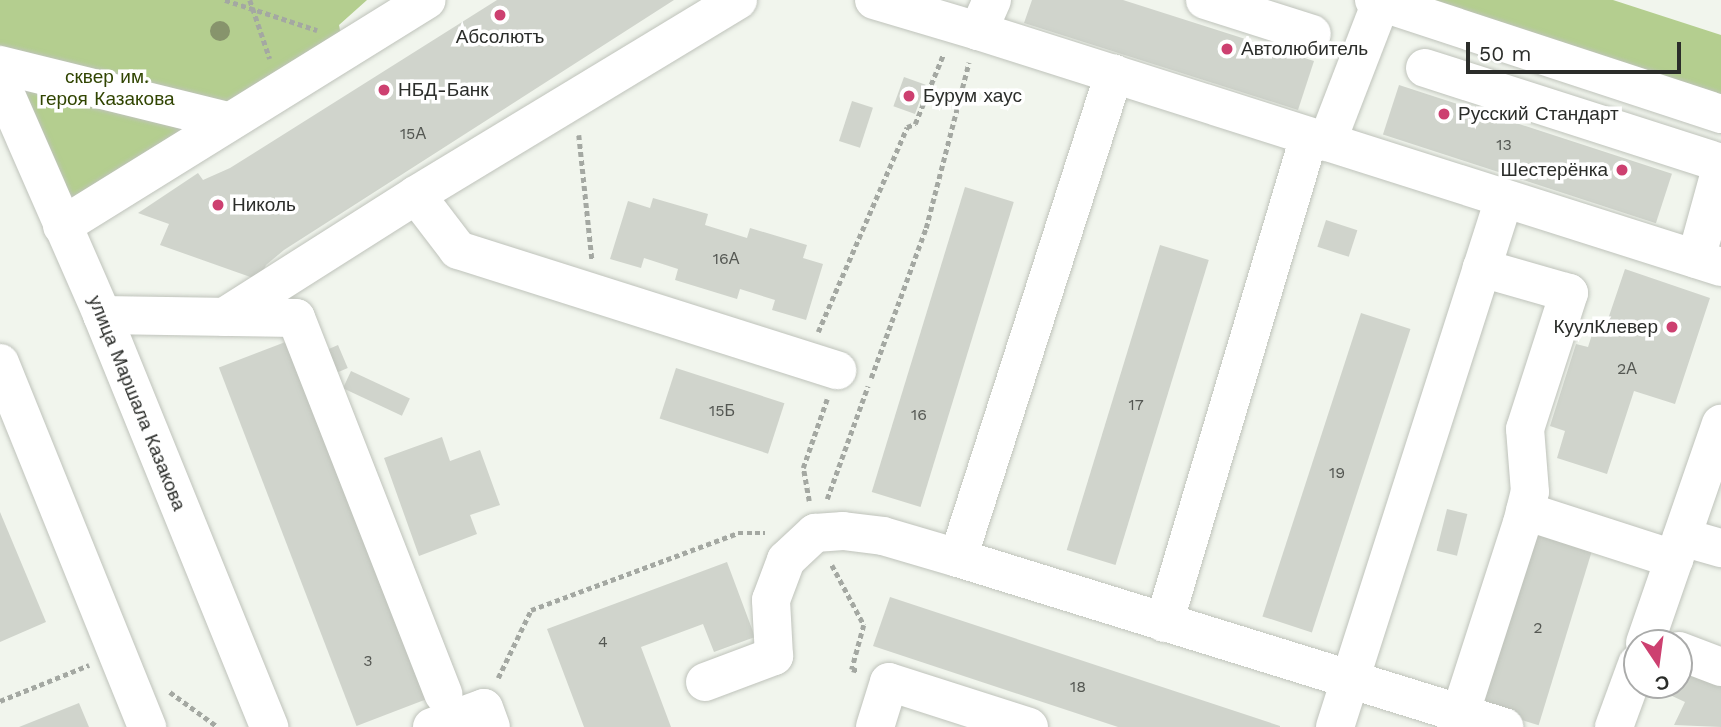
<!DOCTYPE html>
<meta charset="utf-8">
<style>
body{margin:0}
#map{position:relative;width:1721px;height:727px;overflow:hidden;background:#f1f5ed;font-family:"Work Sans",sans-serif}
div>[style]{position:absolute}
.green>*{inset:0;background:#b4ce8f}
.building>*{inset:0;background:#d0d4cc;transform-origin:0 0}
.path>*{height:4.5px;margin-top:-2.25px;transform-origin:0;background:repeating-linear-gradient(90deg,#a4a8a2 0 5px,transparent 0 8.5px)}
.roads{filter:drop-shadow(0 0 2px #bfc3bb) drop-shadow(0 0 2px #bfc3bb)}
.minor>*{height:38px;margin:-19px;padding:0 19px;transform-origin:19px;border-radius:19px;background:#fff}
.trees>*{width:20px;height:20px;margin:-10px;border-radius:50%;background:#87946c}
.dots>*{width:19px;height:19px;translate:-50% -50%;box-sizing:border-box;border:4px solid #fff;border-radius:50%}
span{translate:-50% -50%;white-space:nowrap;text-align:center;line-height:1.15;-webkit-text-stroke:7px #fff;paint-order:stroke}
.number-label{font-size:16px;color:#545752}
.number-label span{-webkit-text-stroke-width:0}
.poi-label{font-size:19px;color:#2b2d2a}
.left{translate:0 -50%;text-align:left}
.right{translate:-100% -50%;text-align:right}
.park-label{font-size:19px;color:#314502}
.street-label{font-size:19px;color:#2b2d2a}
.north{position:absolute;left:1623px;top:629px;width:70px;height:70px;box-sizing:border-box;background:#fff;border:2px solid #aaabaa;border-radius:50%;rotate:167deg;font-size:19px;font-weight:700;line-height:28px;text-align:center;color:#2b2d2a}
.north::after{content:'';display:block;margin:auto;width:24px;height:32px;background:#cd4070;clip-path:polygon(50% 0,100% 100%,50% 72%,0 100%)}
.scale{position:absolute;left:1466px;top:42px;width:215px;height:32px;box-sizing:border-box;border:4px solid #2b2d2a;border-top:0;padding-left:9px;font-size:21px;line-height:24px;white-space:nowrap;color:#2b2d2a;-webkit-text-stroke:5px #fff;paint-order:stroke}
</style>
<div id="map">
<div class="green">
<div style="clip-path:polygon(0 0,367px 0,339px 25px,343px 45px,65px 217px,0 55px)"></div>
<div style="clip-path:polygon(1393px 0,1613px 0,1721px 35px,1721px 104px)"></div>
</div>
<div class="building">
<div style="clip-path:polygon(497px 0,674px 0,284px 250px,266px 265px,259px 280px,160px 245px,169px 224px,138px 213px,198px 173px,203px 180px,230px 168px)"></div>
<div style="clip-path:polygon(1032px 0,1123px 0,1314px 61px,1298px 110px,1024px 23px)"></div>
<div style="left:904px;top:77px;width:23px;height:31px;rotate:20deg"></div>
<div style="left:1399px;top:85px;width:287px;height:52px;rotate:18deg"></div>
<div style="left:852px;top:101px;width:22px;height:42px;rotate:18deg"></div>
<div style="left:965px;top:187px;width:51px;height:319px;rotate:17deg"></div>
<div style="clip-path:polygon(653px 198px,708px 214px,705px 225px,747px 238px,750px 228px,807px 245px,803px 258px,823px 264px,806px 320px,772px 310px,775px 300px,740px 289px,737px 299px,675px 280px,678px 269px,644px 258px,641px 268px,610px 259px,628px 201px,650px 208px)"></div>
<div style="left:1326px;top:220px;width:33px;height:28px;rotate:18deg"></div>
<div style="left:1160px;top:245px;width:51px;height:319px;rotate:17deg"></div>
<div style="clip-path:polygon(1625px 269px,1710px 298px,1675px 404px,1634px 391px,1607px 474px,1557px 458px,1565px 431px,1550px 426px,1576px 344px,1588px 347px,1596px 322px,1606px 325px)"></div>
<div style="left:1361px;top:313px;width:52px;height:319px;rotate:18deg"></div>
<div style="left:288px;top:341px;width:384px;height:74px;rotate:69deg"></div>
<div style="left:338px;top:345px;width:25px;height:17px;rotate:67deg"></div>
<div style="left:676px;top:368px;width:114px;height:53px;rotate:18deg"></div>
<div style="left:351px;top:371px;width:65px;height:19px;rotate:25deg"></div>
<div style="clip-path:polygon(442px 437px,450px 461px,480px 450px,500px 505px,470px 515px,477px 534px,419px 556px,384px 458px)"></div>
<div style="left:1447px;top:509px;width:21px;height:43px;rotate:14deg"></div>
<div style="clip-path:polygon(0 512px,46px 622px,0 642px)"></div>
<div style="left:1536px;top:532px;width:59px;height:184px;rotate:17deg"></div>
<div style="clip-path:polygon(727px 562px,755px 637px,714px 652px,703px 624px,641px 647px,671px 727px,584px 727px,547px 629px)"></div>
<div style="clip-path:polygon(890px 597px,1280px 726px,1280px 727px,1118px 727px,873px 646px)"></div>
<div style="clip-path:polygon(1683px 668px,1721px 686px,1721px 727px,1674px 725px,1685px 702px,1670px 695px,1675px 685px,1679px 685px)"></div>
<div style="clip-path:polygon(79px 703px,89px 727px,19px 727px)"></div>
</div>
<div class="path">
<div style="left:225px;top:0;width:97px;rotate:18.1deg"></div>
<div style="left:250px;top:0;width:62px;rotate:71.3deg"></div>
<div style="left:579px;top:135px;width:125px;rotate:84deg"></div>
<div style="left:818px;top:332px;width:223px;rotate:-66.5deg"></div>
<div style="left:907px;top:127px;width:9px;rotate:-21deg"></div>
<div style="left:915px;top:124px;width:74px;rotate:-67.9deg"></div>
<div style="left:871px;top:378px;width:160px;rotate:-69.9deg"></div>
<div style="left:926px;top:228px;width:171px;rotate:-75.5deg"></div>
<div style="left:827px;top:499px;width:120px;rotate:-70.1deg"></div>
<div style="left:809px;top:501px;width:34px;rotate:-100deg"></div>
<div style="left:803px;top:468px;width:73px;rotate:-70.8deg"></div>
<div style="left:832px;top:565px;width:68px;rotate:61.9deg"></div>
<div style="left:864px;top:625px;width:46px;rotate:105.3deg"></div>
<div style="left:852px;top:669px;width:7px;rotate:16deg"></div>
<div style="left:498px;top:678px;width:76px;rotate:-64.1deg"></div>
<div style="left:531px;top:610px;width:221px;rotate:-20.4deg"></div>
<div style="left:738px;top:533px;width:27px"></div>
<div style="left:170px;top:692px;width:59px;rotate:36.1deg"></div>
<div style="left:0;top:701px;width:96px;rotate:-22deg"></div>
</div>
<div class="roads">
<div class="minor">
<div style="left:738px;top:0;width:376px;rotate:148.8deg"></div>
<div style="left:416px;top:195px;width:69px;rotate:52.6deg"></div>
<div style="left:458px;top:250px;width:398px;rotate:17.6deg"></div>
<div style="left:874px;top:0;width:109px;rotate:16.6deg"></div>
<div style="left:992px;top:0;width:34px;rotate:114deg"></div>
<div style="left:978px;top:31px;width:780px;rotate:17.62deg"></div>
<div style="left:1205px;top:0;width:112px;rotate:17.6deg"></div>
<div style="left:1374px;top:0;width:365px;rotate:18.2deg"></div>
<div style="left:0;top:65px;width:235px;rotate:13.8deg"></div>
<div style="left:1425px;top:68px;width:311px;rotate:17.8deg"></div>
<div style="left:0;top:81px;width:255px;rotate:66.4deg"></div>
<div style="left:102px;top:315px;width:445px;rotate:67.9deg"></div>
<div style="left:1327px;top:142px;width:150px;rotate:-68.9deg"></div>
<div style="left:62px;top:226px;width:429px;rotate:-31.8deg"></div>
<div style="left:1696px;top:259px;width:94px;rotate:-74.6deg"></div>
<div style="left:102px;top:315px;width:194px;rotate:0.9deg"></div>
<div style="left:296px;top:318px;width:404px;rotate:68.6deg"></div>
<div style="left:224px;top:317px;width:227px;rotate:-32.4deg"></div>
<div style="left:0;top:363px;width:393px;rotate:68deg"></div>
<div style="left:1525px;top:511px;width:157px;rotate:17.9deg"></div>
<div style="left:1682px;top:537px;width:41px;rotate:15.8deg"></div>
<div style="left:958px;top:558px;width:572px;rotate:17.2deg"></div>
<div style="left:1164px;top:623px;width:507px;rotate:-73.39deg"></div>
<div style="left:1645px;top:643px;width:232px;rotate:-70.9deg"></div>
<div style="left:1679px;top:651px;width:45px;rotate:20.9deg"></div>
<div style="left:705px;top:682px;width:74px;rotate:-20.6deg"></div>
<div style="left:774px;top:656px;width:56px;rotate:-93.1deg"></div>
<div style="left:771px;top:600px;width:43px;rotate:-69.4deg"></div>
<div style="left:786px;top:560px;width:40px;rotate:-43deg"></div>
<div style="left:815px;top:533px;width:28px;rotate:-4deg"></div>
<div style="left:843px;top:531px;width:40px;rotate:7.1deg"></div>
<div style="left:883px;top:536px;width:78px;rotate:16.3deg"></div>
<div style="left:958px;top:558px;width:509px;rotate:-72.14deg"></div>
<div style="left:432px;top:727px;width:55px;rotate:-20.1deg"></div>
<div style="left:484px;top:708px;width:20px;rotate:70deg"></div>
<div style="left:875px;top:727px;width:47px;rotate:-72.7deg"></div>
<div style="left:889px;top:682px;width:147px;rotate:17.8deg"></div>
<div style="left:1335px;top:727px;width:554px;rotate:-72.25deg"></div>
<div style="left:1456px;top:727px;width:214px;rotate:-72.1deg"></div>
<div style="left:1522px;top:523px;width:32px;rotate:-76deg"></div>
<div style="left:1530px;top:492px;width:63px;rotate:-94.5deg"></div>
<div style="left:1525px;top:429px;width:143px;rotate:-72.1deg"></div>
<div style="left:1569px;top:293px;width:91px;rotate:-164deg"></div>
<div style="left:1614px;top:727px;width:67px;rotate:-69.9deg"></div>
</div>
</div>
<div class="trees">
<div style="left:220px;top:31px"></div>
</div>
<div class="dots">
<div style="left:500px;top:15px;background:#cd4070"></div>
<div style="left:1227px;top:49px;background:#cd4070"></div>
<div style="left:384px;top:90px;background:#cd4070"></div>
<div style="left:909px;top:96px;background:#cd4070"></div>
<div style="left:1444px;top:114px;background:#cd4070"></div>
<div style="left:1622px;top:170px;background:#cd4070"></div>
<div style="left:218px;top:205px;background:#cd4070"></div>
<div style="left:1672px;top:327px;background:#cd4070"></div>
</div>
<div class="number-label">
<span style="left:413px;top:134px">15А</span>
<span style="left:1504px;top:145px">13</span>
<span style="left:726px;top:259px">16А</span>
<span style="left:1627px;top:369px">2А</span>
<span style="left:1136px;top:405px">17</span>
<span style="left:722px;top:411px">15Б</span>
<span style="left:919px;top:415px">16</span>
<span style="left:1337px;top:473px">19</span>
<span style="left:1538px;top:628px">2</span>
<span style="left:603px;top:642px">4</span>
<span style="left:368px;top:661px">3</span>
<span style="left:1078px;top:687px">18</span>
</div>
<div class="poi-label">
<span style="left:500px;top:37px">Абсолютъ</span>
<span class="left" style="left:1241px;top:49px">Автолюбитель</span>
<span class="left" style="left:398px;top:90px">НБД-Банк</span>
<span class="left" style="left:923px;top:96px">Бурум хаус</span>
<span class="left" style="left:1458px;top:114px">Русский Стандарт</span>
<span class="right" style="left:1608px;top:170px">Шестерёнка</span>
<span class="left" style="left:232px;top:205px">Николь</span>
<span class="right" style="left:1658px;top:327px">КуулКлевер</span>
</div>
<div class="park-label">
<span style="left:107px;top:88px">сквер им.<br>героя Казакова</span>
</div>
<div class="street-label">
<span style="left:137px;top:403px;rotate:68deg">улица Маршала Казакова</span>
</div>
<div class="north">С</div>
<div class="scale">50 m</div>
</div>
